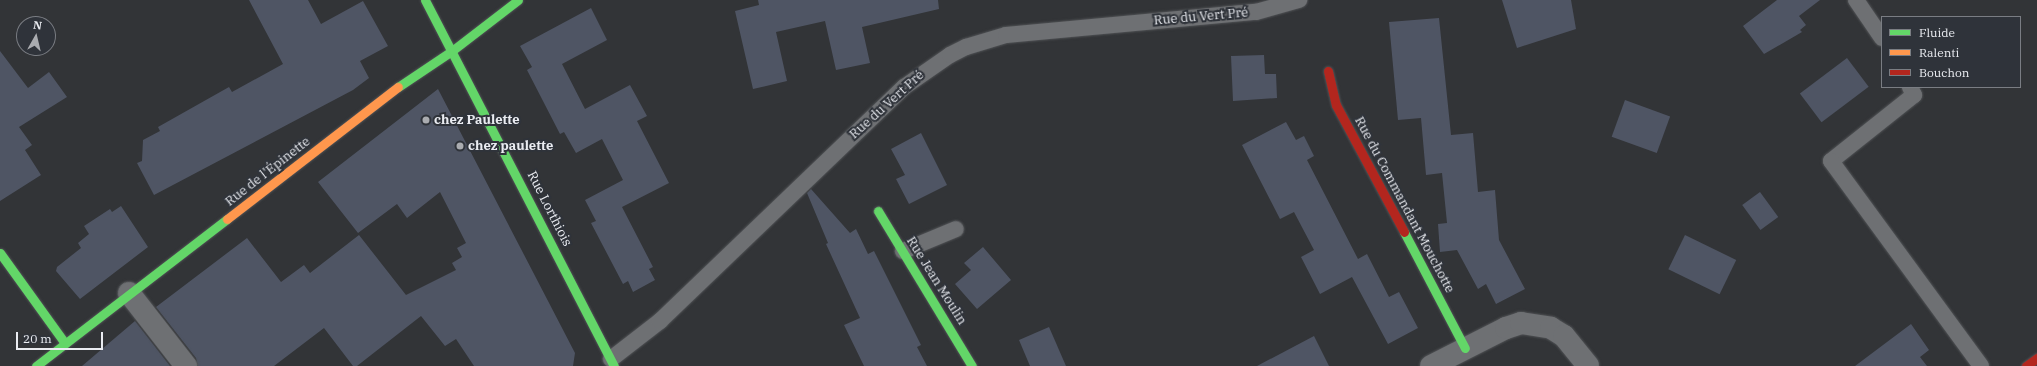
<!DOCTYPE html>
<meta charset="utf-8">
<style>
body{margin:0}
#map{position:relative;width:2037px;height:366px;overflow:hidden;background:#323437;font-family:"IBM Plex Serif",serif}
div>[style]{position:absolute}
.building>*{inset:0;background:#4f5564;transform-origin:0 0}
.roads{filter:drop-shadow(0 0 1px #505255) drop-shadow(0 0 1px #505255)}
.lane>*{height:16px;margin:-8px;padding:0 8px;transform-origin:8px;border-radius:8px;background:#6e7073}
.street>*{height:22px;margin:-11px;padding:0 11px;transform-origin:11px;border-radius:11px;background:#6e7073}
.fast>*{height:9px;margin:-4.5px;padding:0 4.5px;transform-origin:4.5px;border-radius:4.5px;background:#63d668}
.slow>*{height:9px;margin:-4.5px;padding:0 4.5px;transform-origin:4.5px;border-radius:4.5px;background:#ff974d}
.jam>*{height:9px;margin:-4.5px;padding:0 4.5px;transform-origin:4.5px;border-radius:4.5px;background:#b3261e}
.dots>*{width:11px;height:11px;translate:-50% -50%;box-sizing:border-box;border:2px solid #2f333a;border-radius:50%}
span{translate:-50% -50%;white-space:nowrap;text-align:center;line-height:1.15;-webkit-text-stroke:4px #2f333a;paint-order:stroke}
.street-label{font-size:13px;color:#eaecf1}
.poi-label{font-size:13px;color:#eaecf1;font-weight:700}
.left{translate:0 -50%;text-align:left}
.legend{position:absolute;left:1881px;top:16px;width:140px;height:72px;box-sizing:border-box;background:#2f333a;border:1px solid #7a7d83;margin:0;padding:5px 7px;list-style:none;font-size:12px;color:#eaecf1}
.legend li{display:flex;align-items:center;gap:8px;height:20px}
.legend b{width:20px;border:1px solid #7a7d83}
.north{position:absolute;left:16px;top:16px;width:40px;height:40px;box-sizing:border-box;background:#2f333a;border:1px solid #7a7d83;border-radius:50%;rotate:8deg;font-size:11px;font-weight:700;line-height:16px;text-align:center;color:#eaecf1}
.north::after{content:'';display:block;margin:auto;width:14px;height:18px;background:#aaacb0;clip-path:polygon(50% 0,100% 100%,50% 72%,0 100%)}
.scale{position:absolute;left:16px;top:332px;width:87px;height:18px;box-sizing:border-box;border:2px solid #eaecf1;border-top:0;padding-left:5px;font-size:12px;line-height:14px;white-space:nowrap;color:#eaecf1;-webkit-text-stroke:3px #2f333a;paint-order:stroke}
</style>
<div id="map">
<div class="building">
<div style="clip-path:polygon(249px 0,308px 0,321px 24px,363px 1px,388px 46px,360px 61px,369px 78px,353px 90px,154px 195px,137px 163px,142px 161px,143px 140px,160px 131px,158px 127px,229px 87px,232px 92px,283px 64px)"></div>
<div style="clip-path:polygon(758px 0,938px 0,939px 9px,862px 27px,870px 63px,836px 70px,825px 21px,776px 32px,787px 81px,753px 89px,735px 11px,759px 5px)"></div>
<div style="clip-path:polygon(1502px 0,1571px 0,1576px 29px,1517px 48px)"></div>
<div style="clip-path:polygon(1777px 0,1820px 0,1799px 16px,1806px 25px,1800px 30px,1802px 32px,1764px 54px,1743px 26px)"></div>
<div style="clip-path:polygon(591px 8px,607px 40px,562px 64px,585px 109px,630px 85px,647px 116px,637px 121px,669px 183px,622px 207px,653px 267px,649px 269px,655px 280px,633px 292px,628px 281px,623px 284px,591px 223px,596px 221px,585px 200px,623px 180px,602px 139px,576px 153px,564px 132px,560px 134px,527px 70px,532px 67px,520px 46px)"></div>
<div style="clip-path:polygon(1439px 18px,1451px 135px,1473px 133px,1478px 192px,1495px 190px,1499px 240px,1525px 289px,1496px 304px,1486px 284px,1478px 289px,1457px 250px,1440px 252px,1438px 224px,1447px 223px,1442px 173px,1426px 175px,1421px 118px,1398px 120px,1389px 22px)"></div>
<div style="clip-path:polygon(0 51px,28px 88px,49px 72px,67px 97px,19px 127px,32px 145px,25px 150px,41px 175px,0 201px)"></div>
<div style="clip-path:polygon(1264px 55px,1265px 74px,1276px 74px,1277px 98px,1233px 101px,1231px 56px)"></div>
<div style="left:1847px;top:58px;width:36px;height:59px;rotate:53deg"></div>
<div style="clip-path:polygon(438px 89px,575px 353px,573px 366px,474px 366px,456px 339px,445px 346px,421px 316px,357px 366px,353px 366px,324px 328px,274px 366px,198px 366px,196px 358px,156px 307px,247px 238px,281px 282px,304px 265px,310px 273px,359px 235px,406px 295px,456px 270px,452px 263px,462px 257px,457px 248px,466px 243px,440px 192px,407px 218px,397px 204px,358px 233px,318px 182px)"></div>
<div style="left:1625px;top:100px;width:48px;height:39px;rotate:20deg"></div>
<div style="clip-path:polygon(1286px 122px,1296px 140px,1304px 136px,1314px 156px,1307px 160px,1358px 259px,1367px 254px,1389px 297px,1399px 292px,1418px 328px,1388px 344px,1352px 277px,1320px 294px,1301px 257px,1314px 250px,1294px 212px,1280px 219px,1242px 145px)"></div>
<div style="clip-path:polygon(921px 133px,947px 185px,909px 204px,896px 179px,905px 175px,891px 149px)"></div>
<div style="clip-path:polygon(811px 189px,850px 233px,856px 229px,868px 254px,874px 251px,921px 345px,917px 347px,927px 366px,864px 366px,844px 325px,860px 318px,826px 244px,828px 243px,807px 193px)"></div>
<div style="left:1760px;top:192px;width:31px;height:22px;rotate:54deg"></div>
<div style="clip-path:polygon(121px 206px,148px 247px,80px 299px,56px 271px,57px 267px,81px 248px,78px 243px,89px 234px,84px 226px,110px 209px,112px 212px)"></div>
<div style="left:1685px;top:235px;width:57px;height:38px;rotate:26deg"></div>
<div style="clip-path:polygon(983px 247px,1011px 280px,977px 309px,955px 284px,971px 270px,964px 263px)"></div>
<div style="clip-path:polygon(135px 321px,170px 366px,82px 366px)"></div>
<div style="clip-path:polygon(1911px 324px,1929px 350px,1920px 357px,1927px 366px,1855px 366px)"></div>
<div style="clip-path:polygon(1049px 327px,1066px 366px,1030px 366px,1019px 340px)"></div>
<div style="clip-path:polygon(1314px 336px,1329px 366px,1257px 366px)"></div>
</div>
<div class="roads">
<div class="lane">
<div style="left:1856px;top:0;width:46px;rotate:55.6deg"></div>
<div style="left:1910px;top:87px;width:9px;rotate:63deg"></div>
<div style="left:1914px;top:95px;width:106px;rotate:141.5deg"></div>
<div style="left:1831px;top:161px;width:254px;rotate:53.8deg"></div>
<div style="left:903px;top:251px;width:57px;rotate:-22.5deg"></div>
<div style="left:611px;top:359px;width:62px;rotate:-37.8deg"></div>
<div style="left:660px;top:321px;width:338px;rotate:-43.8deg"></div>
<div style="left:904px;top:87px;width:56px;rotate:-34.8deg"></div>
<div style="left:950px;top:55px;width:18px;rotate:-27deg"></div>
<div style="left:966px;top:47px;width:42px;rotate:-16.7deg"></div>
<div style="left:1006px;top:35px;width:251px;rotate:-5.3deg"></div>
<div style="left:1256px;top:12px;width:45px;rotate:-15.6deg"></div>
</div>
<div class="street">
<div style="left:129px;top:293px;width:93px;rotate:52deg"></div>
<div style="left:1431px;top:366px;width:84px;rotate:-26.9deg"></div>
<div style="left:1506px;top:328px;width:16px;rotate:-18deg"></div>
<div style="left:1521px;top:323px;width:30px;rotate:9deg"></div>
<div style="left:1551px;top:328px;width:15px;rotate:32deg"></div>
<div style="left:1564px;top:336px;width:38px;rotate:51deg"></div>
</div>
<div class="fast">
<div style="left:425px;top:0;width:412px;rotate:62.7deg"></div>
<div style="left:398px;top:87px;width:66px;rotate:-33.9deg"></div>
<div style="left:453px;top:50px;width:82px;rotate:-37.6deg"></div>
<div style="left:878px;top:211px;width:181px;rotate:58.8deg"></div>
<div style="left:1404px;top:232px;width:131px;rotate:62.3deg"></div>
<div style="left:0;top:253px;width:111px;rotate:54.2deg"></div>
<div style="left:36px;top:366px;width:241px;rotate:-37.6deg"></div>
</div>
<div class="slow">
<div style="left:227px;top:219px;width:216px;rotate:-37.7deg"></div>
</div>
<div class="jam">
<div style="left:1328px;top:71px;width:35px;rotate:77deg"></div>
<div style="left:1336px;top:105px;width:144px;rotate:61.8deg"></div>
<div style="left:2026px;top:366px;width:14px;rotate:-36deg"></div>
</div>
</div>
<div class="dots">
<div style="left:426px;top:120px;background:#aaacb0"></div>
<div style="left:460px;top:146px;background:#aaacb0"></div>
</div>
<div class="street-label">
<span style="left:1201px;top:17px;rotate:-5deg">Rue du Vert Pré</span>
<span style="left:887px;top:105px;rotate:-42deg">Rue du Vert Pré</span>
<span style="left:268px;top:172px;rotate:-38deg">Rue de l'Épinette</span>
<span style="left:1404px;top:205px;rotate:62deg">Rue du Commandant Mouchotte</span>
<span style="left:549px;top:209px;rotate:63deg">Rue Lorthiois</span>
<span style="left:936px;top:281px;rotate:58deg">Rue Jean Moulin</span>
</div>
<div class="poi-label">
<span class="left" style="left:434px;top:120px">chez Paulette</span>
<span class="left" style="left:468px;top:146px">chez paulette</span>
</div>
<ul class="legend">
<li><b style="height:5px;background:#63d668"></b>Fluide</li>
<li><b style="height:5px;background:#ff974d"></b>Ralenti</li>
<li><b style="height:5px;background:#b3261e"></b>Bouchon</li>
</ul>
<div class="north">N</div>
<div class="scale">20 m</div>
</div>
